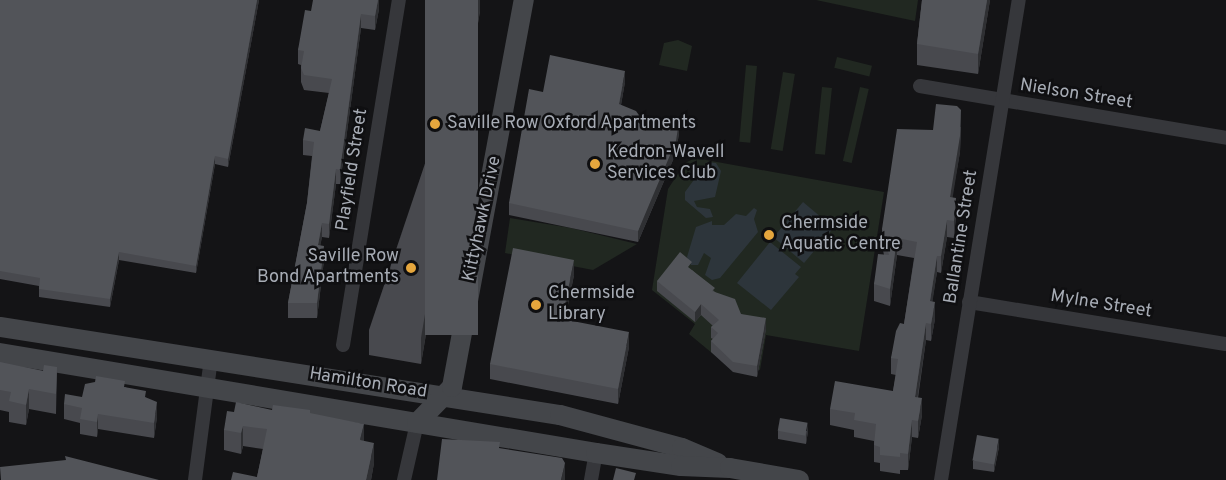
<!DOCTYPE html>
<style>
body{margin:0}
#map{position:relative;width:1226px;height:480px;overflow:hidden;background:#141416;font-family:Overpass,sans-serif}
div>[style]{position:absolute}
.green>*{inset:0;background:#212821;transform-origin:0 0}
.water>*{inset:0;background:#2d353b;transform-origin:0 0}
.street>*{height:14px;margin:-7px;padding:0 7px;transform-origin:7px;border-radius:7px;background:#36373b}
.secondary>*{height:20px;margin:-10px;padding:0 10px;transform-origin:10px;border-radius:10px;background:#44464a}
.wall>*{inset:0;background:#48494e}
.shaded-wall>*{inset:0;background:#2f3033}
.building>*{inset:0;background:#525459;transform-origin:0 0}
.dots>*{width:16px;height:16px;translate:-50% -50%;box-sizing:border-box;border:3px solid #0f0f11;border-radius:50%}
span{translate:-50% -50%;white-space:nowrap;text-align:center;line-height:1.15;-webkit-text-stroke:5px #0f0f11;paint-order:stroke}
.street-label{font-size:18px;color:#a7acb5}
.poi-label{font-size:18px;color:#a7acb5}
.left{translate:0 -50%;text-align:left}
.right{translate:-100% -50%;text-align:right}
</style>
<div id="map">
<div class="green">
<div style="clip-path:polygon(816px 0,918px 0,915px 21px)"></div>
<div style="clip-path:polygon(678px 40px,692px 46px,687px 71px,659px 65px,664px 43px)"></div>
<div style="left:837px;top:57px;width:36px;height:11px;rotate:14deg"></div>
<div style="left:746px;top:65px;width:11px;height:77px;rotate:5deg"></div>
<div style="left:783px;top:72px;width:12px;height:78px;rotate:9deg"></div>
<div style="left:822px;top:87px;width:10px;height:67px;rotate:6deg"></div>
<div style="left:860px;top:87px;width:9px;height:76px;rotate:13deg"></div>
<div style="clip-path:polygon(695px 158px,884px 192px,859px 351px,766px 335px,760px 370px,724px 363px,689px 334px,695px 324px,652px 290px,668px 189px,685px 163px)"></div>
<div style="clip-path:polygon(510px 218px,571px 228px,637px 244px,593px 270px,505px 253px)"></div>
</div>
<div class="water">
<div style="clip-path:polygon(707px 162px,716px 163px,721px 171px,715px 197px,694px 201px,697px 207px,710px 209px,713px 217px,706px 218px,685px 200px,685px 192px)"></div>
<div style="left:803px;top:202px;width:40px;height:46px;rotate:40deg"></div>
<div style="clip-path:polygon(754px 208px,757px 210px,754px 219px,758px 232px,720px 278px,712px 280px,705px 275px,711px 258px,704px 253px,698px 265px,691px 265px,687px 257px,696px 227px,712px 221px,712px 225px,724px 225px,736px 214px,746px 216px)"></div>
<div style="clip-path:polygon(770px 242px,801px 267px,795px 274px,799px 277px,771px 310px,737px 283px)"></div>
</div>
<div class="street">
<div style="left:920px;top:86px;width:310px;rotate:9.6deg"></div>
<div style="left:969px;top:302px;width:260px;rotate:9.3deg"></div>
<div style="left:343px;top:345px;width:350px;rotate:-80.8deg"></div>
<div style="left:195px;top:480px;width:123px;rotate:-82.5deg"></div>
<div style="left:404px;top:480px;width:58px;rotate:-77.2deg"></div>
<div style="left:591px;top:480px;width:27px;rotate:-80deg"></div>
<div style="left:941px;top:480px;width:486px;rotate:-80.8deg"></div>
</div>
<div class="secondary">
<div style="left:0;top:327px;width:567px;rotate:8.93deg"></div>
<div style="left:560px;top:415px;width:126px;rotate:15.1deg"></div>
<div style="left:682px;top:448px;width:39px;rotate:23deg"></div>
<div style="left:0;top:353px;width:604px;rotate:9.52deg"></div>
<div style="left:596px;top:453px;width:86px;rotate:8.7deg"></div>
<div style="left:681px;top:466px;width:49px;rotate:2.3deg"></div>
<div style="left:730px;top:468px;width:70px;rotate:9.9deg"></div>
<div style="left:417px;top:423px;width:50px;rotate:-45.8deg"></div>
<div style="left:452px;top:387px;width:394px;rotate:-79.5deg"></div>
</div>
<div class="wall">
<div style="clip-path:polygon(0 0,259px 0,228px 167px,215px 164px,196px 273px,119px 260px,110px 307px,39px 297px,39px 286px,0 279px)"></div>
<div style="clip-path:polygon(379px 0,379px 9px,375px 30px,361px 28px,340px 184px,336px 184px,329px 238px,322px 237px,320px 245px,324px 260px,317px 318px,288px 318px,288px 303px,307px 203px,312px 156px,303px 155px,303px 140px,320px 131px,329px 93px,304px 90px,301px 82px,301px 65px,298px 64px,298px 50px,311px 11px)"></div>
<div style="clip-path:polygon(480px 0,480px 11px,421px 364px,369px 355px,369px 330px)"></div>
<div style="clip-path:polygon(922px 0,990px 0,978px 74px,917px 65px,917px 44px)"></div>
<div style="clip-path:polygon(625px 82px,621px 105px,648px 128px,679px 133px,676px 153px,638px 242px,509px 215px,509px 203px)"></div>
<div style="clip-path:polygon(961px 127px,960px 152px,952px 197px,956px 215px,954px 238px,947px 237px,941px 273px,937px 272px,932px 302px,935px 319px,931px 341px,926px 340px,918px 398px,922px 415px,918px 438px,912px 437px,908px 470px,900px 470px,900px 474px,880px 471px,880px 463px,874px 462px,874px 441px,854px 437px,854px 430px,830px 425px,830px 409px,893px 391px,896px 375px,891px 374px,891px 358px,904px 324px,914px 258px,897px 255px,890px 306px,874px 301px,874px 284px,884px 255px,882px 246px,882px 229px,933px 130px)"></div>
<div style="clip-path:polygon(692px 270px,715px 292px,741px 314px,766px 329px,757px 377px,733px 372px,711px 352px,711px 341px,713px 339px,711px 338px,711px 327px,713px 326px,701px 315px,695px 322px,657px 291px,657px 281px)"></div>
<div style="clip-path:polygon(574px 275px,565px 320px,629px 347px,618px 404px,490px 379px,490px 364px)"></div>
<div style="clip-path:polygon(0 362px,43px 371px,57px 367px,56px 414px,29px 409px,26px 425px,9px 422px,9px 412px,0 410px)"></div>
<div style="clip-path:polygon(125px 387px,146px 398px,157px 417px,154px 438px,98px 429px,97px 437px,80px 434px,80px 423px,64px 419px,64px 404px,82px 397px)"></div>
<div style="clip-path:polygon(234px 412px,310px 414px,364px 441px,374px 463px,371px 480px,231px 480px,257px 477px,263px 449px,243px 446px,241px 454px,224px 450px,224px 430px)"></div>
<div style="clip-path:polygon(778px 431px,808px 431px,806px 444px,778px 439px)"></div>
<div style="clip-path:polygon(999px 447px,994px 472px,973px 469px,973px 461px)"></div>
</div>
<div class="shaded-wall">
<div style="clip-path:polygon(257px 0,259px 0,228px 167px,228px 159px)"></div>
<div style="clip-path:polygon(378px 0,379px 0,379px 9px,375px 30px,375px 16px)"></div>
<div style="clip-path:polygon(478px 0,480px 0,480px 11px,421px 364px,421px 338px)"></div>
<div style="clip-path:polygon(987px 0,990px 0,978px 74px,978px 54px)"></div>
<div style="clip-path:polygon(361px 14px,361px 28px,340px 184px,340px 170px)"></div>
<div style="clip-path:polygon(625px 71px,625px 82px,619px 116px,619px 104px)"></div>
<div style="clip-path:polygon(961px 110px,960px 152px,950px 214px,950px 197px)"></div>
<div style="clip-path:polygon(679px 121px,679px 133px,676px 153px,638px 242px,638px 231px)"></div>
<div style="clip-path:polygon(215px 156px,215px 164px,196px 273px,196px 266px)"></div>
<div style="clip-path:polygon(336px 169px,336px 184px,329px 238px,329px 224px)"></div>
<div style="clip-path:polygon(956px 198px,956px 215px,954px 238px,954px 221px)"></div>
<div style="clip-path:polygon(947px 220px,947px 237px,941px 273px,941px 256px)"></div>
<div style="clip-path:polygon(322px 223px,322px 237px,318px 259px,318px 245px)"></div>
<div style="clip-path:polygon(897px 238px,897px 255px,890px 306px,890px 289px)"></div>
<div style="clip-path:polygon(324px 246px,324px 260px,317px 318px,317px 303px)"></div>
<div style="clip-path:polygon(119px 252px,119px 260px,110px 307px,110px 299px)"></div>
<div style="clip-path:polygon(937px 256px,937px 272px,930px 318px,930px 301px)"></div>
<div style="clip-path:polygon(574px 260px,574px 275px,562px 334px,562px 319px)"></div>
<div style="clip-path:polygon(935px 302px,935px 319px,931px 341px,931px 324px)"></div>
<div style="clip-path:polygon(701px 304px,701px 315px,695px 322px,695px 312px)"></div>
<div style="clip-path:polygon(766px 318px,766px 329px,757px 377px,757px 366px)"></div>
<div style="clip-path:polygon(926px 323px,926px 340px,915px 414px,915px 397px)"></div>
<div style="clip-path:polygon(629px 332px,629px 347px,618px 404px,618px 389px)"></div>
<div style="clip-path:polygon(29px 389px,29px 409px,26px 425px,26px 405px)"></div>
<div style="clip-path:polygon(922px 398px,922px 415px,918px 438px,918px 421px)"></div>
<div style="clip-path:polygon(157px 402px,157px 417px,154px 438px,154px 423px)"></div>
<div style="clip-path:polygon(98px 414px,98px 429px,97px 437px,97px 422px)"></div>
<div style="clip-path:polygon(912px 420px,912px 437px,908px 470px,908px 454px)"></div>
<div style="clip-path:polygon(808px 423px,808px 431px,806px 444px,806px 436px)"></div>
<div style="clip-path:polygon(364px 424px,364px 445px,360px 440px)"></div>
<div style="clip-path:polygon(243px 426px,243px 446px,241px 454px,241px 433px)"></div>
<div style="clip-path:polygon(999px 439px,999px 447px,994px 472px,994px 464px)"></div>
<div style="clip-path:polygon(374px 443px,374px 463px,371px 480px,366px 480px)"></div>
<div style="clip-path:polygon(565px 463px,565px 480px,561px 480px)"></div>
</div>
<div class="building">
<div style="clip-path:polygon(0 0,257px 0,228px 159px,215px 156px,196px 266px,119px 252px,110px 299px,39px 289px,40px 278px,0 271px)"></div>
<div style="clip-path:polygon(313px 0,378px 0,375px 16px,361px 14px,340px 170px,336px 169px,329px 224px,322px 223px,318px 245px,324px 246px,317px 303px,288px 303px,307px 203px,314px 142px,303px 140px,305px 128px,320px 131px,332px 79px,304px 75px,301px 68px,304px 51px,298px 50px,305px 10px,311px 11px)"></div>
<div style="left:425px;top:0;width:53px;height:335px"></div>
<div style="clip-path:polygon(922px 0,987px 0,978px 54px,917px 44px)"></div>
<div style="clip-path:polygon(550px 55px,625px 71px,619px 104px,636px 111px,648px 128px,661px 120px,679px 121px,676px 141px,638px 231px,509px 203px,529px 89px,543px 92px)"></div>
<div style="clip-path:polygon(936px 104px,957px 106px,961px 110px,960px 136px,950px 197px,956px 198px,954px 221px,947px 220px,941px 256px,937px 256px,930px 301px,935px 302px,931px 324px,926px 323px,915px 397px,922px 398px,918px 421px,912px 420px,908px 454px,900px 453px,900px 457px,880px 455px,880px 447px,874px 445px,876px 424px,854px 420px,855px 413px,830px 409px,835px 381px,893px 391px,898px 359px,891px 358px,896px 331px,900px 323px,904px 324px,917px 242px,897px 238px,890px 289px,874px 284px,878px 254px,889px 255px,882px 229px,897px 129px,933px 130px)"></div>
<div style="clip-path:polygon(513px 248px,574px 260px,562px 319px,629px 332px,618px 389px,490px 364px)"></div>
<div style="clip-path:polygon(680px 252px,692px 262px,688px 267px,715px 288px,712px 291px,735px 299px,741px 314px,766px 318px,757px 366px,733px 362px,711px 341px,718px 333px,711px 327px,719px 320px,701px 304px,695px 312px,657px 281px)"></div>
<div style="clip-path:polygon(0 362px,43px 371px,44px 365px,57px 367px,56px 394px,29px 389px,26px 405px,9px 401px,11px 392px,0 390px)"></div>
<div style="clip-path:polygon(96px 376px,125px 381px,124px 387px,146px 391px,145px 397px,157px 402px,154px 423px,98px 414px,97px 422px,80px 419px,82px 408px,64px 404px,65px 394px,82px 397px,85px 384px,95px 382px)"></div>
<div style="clip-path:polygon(236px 402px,272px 410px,273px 405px,310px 410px,310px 413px,364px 424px,360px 440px,374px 443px,366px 480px,231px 480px,233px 472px,257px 477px,267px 429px,243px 426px,241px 433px,224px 430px,227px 411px,234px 412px)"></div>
<div style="left:780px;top:418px;width:28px;height:13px;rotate:10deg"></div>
<div style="left:977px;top:435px;width:22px;height:26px;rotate:10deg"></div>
<div style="clip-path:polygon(442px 439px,500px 442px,499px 448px,562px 458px,565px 463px,561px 480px,437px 480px)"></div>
<div style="clip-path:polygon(65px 456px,159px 480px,1px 480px,0 467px,66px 460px)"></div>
<div style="clip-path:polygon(616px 468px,636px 473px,634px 480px,613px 480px)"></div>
</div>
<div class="dots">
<div style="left:435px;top:124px;background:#e5a63d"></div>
<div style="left:595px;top:164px;background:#e5a63d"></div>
<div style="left:769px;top:235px;background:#e5a63d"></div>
<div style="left:411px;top:268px;background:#e5a63d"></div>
<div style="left:536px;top:305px;background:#e5a63d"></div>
</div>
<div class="street-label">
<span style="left:1076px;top:95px;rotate:9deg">Nielson Street</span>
<span style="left:353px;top:170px;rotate:-81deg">Playfield Street</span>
<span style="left:483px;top:219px;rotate:-78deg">Kittyhawk Drive</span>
<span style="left:962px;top:237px;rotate:-81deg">Ballantine Street</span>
<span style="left:1101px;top:305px;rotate:9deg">Mylne Street</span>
<span style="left:368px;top:384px;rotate:9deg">Hamilton Road</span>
</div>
<div class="poi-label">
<span class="left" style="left:447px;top:124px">Saville Row Oxford Apartments</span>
<span class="left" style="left:607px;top:164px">Kedron-Wavell<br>Services Club</span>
<span class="left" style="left:781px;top:235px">Chermside<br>Aquatic Centre</span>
<span class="right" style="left:399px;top:268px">Saville Row<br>Bond Apartments</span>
<span class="left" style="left:548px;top:305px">Chermside<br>Library</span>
</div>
</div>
